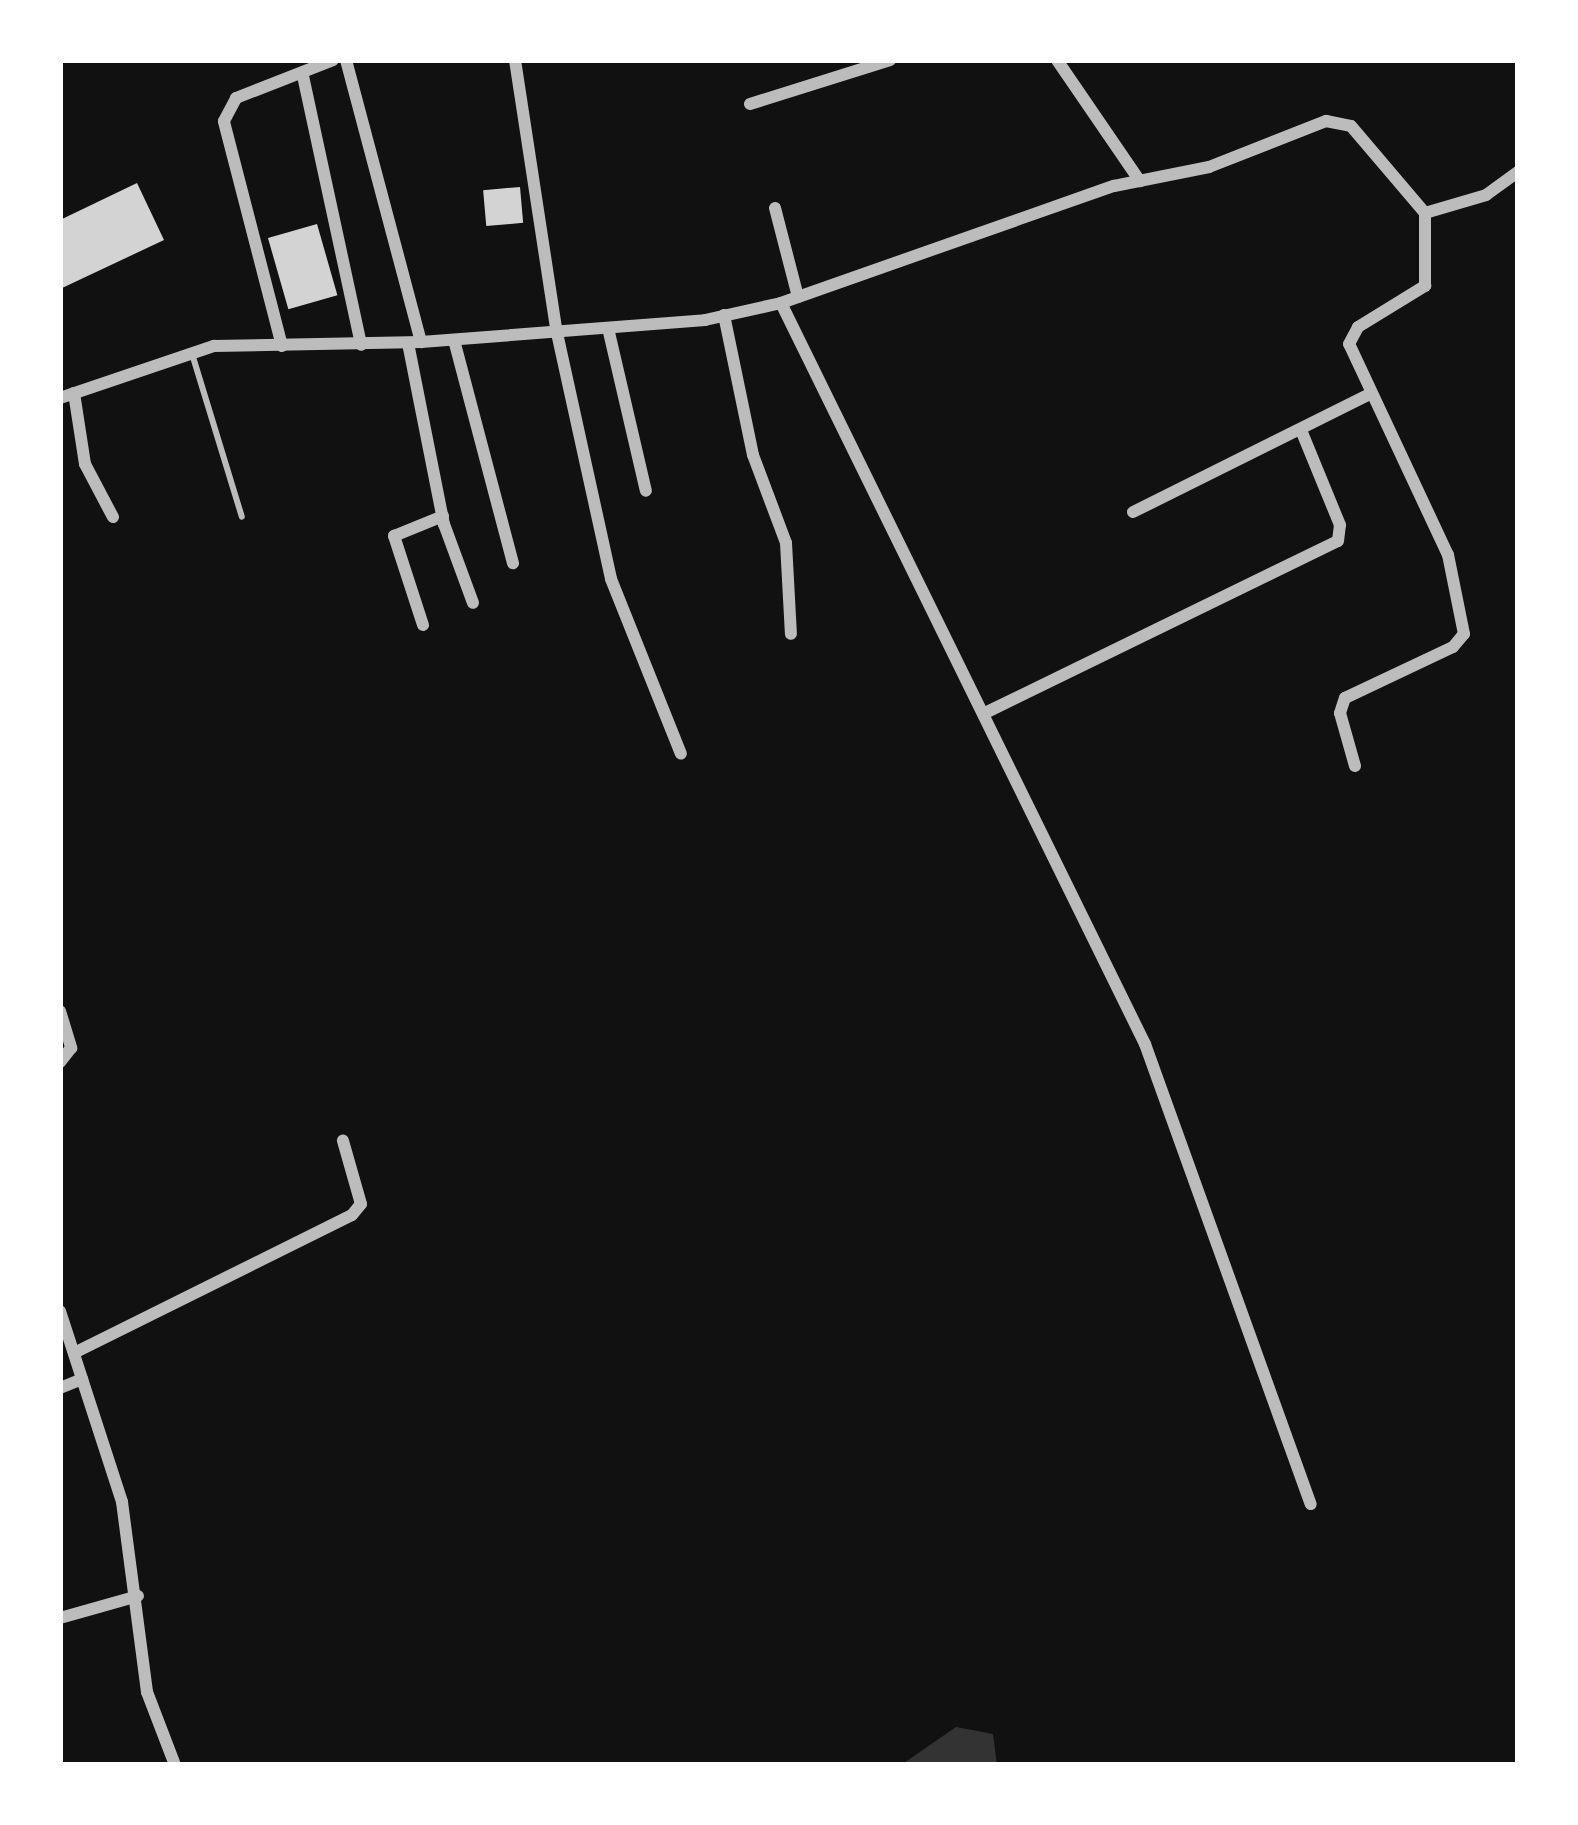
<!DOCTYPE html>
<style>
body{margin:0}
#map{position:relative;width:1578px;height:1825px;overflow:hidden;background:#111;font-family:Signika,sans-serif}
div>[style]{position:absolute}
.water>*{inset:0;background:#333}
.building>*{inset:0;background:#d3d3d3;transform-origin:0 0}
.service>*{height:6px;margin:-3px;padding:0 3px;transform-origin:3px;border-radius:3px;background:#bcbcbc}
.minor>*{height:12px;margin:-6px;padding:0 6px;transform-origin:6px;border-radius:6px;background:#bcbcbc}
span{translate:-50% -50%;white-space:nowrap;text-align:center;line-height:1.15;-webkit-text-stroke:10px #fff;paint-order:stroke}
.frame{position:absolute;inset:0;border:63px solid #fff;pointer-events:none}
</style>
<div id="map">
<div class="water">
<div style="clip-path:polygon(956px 1727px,993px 1734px,997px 1765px,901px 1765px)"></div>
</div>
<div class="building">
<div style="clip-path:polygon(137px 183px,164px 240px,60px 289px,60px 220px)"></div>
<div style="left:520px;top:187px;width:36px;height:37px;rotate:85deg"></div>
<div style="left:317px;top:224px;width:74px;height:51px;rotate:74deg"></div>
</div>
<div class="service">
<div style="left:193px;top:357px;width:167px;rotate:73deg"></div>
</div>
<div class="minor">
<div style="left:346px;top:60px;width:292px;rotate:75.1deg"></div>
<div style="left:515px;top:60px;width:276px;rotate:81.3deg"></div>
<div style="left:557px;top:333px;width:252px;rotate:77.6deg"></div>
<div style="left:611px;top:579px;width:188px;rotate:68.2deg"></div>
<div style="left:1057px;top:60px;width:147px;rotate:55.6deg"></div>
<div style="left:303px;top:76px;width:275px;rotate:77.8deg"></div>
<div style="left:750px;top:104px;width:147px;rotate:-17.4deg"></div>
<div style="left:775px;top:208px;width:92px;rotate:75.5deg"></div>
<div style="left:781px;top:303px;width:826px;rotate:63.84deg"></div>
<div style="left:1145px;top:1044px;width:489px;rotate:70.2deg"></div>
<div style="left:724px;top:315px;width:143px;rotate:78.3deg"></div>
<div style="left:753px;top:455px;width:94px;rotate:69.4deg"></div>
<div style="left:786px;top:543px;width:91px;rotate:86.9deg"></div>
<div style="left:608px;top:328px;width:167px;rotate:76.9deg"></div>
<div style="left:454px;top:340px;width:231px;rotate:75.2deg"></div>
<div style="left:408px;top:343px;width:185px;rotate:78.8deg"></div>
<div style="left:444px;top:524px;width:84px;rotate:69.8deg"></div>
<div style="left:282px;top:346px;width:232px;rotate:-104.5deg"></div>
<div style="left:224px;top:121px;width:26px;rotate:-62deg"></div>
<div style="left:236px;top:98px;width:104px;rotate:-21.4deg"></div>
<div style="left:74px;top:393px;width:72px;rotate:81.2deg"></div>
<div style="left:85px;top:464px;width:60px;rotate:62.2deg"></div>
<div style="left:60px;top:398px;width:163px;rotate:-18.7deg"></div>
<div style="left:214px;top:346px;width:207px;rotate:-1.1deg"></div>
<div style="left:421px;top:342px;width:285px;rotate:-4.4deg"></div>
<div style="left:705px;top:320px;width:78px;rotate:-12.6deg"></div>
<div style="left:781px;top:303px;width:353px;rotate:-19.4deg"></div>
<div style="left:1114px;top:186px;width:97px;rotate:-11.3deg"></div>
<div style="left:1209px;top:167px;width:126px;rotate:-21.5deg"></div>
<div style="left:1326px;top:121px;width:25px;rotate:11deg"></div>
<div style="left:1351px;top:126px;width:114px;rotate:49.6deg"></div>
<div style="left:1425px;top:213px;width:64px;rotate:-16.4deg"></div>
<div style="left:1486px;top:195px;width:39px;rotate:-36deg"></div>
<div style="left:1133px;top:512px;width:265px;rotate:-26.5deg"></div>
<div style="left:423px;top:625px;width:94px;rotate:-108deg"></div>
<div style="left:394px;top:536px;width:53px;rotate:-22.2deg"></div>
<div style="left:987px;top:712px;width:390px;rotate:-26deg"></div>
<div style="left:1338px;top:541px;width:16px;rotate:-83deg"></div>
<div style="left:1340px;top:525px;width:103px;rotate:-112.3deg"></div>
<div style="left:1355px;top:766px;width:55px;rotate:-105.8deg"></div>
<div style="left:1340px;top:713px;width:16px;rotate:-72deg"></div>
<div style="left:1345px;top:698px;width:119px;rotate:-25.3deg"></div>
<div style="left:1453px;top:647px;width:17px;rotate:-50deg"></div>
<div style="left:1464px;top:634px;width:81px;rotate:-101.4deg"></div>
<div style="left:1448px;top:555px;width:233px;rotate:-115.1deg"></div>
<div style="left:1349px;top:344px;width:19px;rotate:-62deg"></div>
<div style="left:1358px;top:327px;width:79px;rotate:-31.5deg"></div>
<div style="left:1425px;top:286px;width:73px;rotate:-90deg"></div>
<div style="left:60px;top:1011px;width:39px;rotate:73deg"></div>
<div style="left:71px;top:1048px;width:18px;rotate:128deg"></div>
<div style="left:60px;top:1311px;width:201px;rotate:72deg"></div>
<div style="left:122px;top:1502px;width:192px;rotate:82.5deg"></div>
<div style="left:147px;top:1692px;width:78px;rotate:69deg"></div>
<div style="left:74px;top:1353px;width:310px;rotate:-26.4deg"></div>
<div style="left:352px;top:1215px;width:14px;rotate:-51deg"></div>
<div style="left:361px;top:1204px;width:66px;rotate:-105.9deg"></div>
<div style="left:60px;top:1388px;width:24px;rotate:-22deg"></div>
<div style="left:60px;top:1618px;width:81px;rotate:-15.8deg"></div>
</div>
<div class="frame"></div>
</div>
